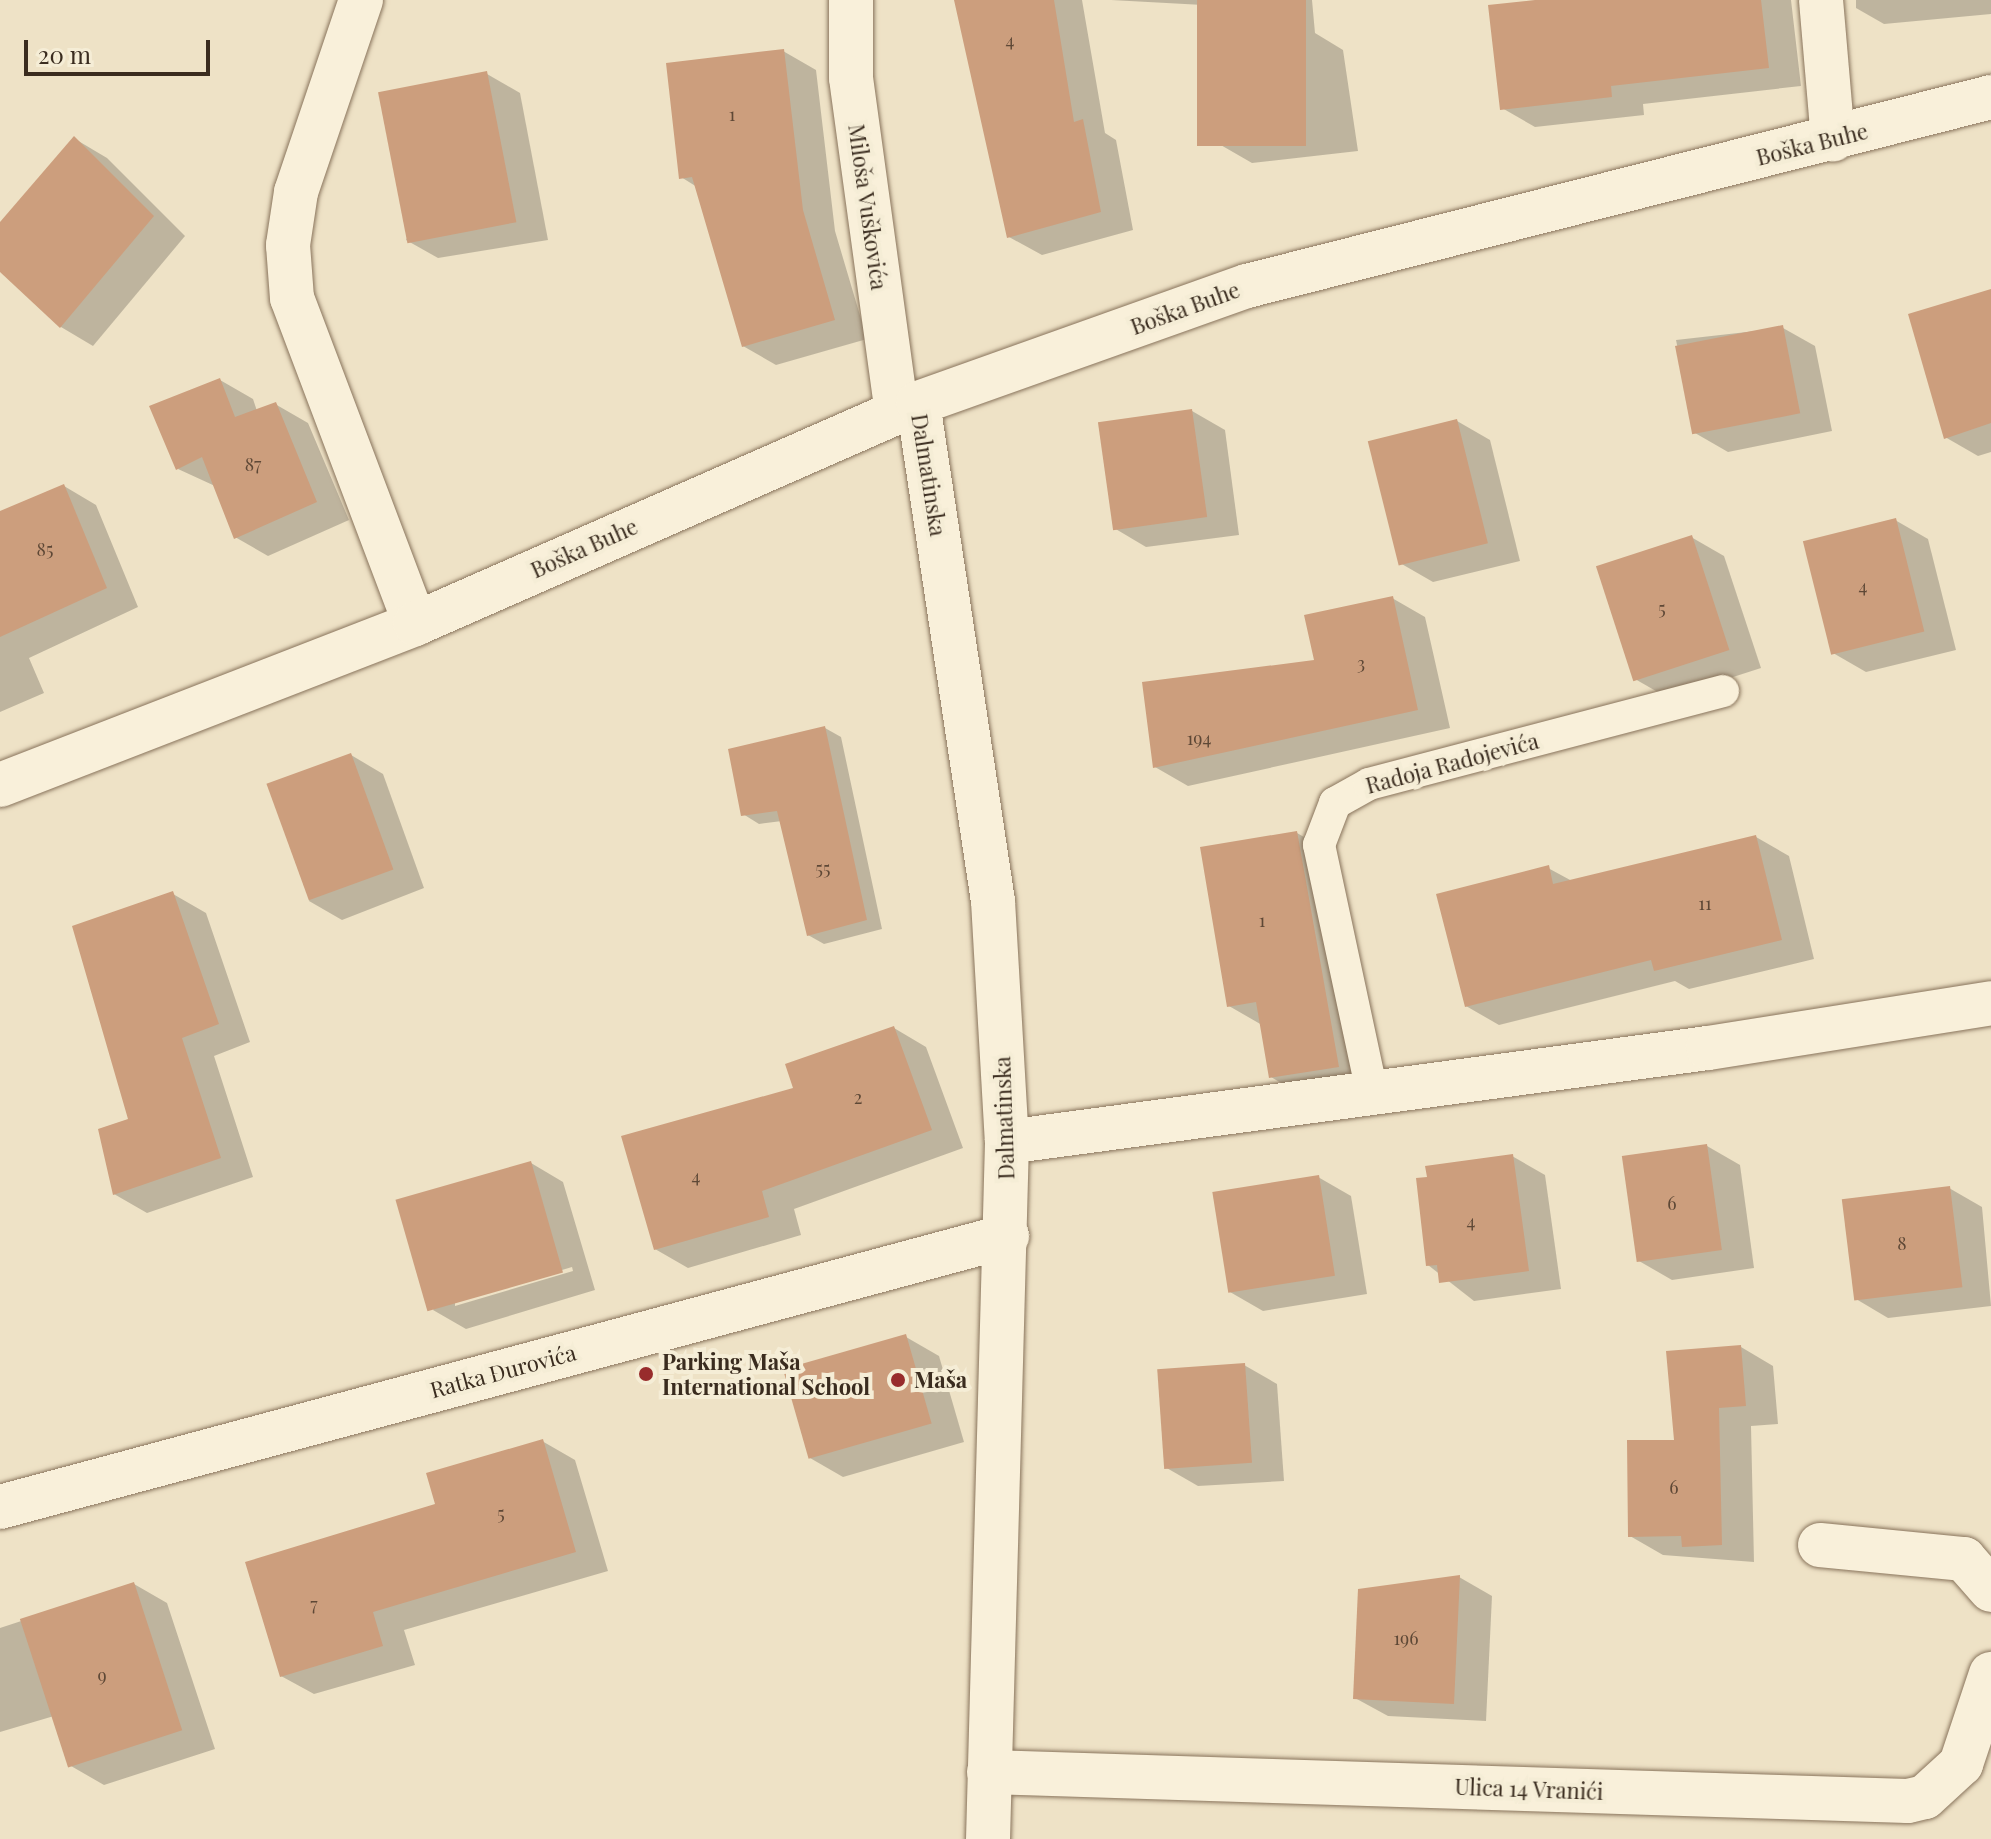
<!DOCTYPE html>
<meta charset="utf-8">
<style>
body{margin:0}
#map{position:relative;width:1991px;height:1839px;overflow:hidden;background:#eee2c6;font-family:"Playfair Display",serif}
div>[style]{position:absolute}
.shadow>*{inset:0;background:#0003}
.building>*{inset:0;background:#cc9e7d;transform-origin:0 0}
.roads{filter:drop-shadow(0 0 2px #89745c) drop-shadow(0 0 2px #89745c)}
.lane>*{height:32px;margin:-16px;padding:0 16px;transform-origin:16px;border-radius:16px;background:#f9f0da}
.street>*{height:44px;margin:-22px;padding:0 22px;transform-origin:22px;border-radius:22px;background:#f9f0da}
.secondary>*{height:44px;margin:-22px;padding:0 22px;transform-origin:22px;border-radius:22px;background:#f9f0da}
.dots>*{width:22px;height:22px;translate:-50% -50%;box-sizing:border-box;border:4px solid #f5edd6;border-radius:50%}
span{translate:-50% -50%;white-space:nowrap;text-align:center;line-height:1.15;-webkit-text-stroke:8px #f5edd6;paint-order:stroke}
.number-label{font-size:18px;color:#5e4836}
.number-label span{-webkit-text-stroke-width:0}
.street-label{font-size:22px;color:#3a2c1f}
.poi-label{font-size:22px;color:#3a2c1f;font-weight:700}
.left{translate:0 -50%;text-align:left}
.scale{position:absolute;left:24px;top:40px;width:186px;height:36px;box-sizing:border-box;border:4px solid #3a2c1f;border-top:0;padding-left:10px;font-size:24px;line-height:28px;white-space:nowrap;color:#3a2c1f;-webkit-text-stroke:6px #f5edd6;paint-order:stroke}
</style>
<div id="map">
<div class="shadow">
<div style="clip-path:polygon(956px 0,1082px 0,1105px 133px,1116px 140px,1133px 230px,1042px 255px,1009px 237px)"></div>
<div style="clip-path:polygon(1111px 0,1312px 0,1315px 33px,1343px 50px,1358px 151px,1252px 163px,1219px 144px,1203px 5px)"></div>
<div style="clip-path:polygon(1554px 0,1791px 0,1801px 86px,1643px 104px,1644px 115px,1535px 127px,1502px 108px)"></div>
<div style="clip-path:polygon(1856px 0,1991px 0,1991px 14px,1884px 24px,1856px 8px)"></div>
<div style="clip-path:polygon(783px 51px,816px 70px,835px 231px,867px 339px,776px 365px,743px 346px,697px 187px,681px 177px)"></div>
<div style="clip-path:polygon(487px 74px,520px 93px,548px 240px,438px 258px,406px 240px)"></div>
<div style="clip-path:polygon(75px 139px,107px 158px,185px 236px,93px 346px,61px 327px,0 270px,0 225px)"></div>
<div style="clip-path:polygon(1991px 291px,1991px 452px,1978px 456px,1945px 437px)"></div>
<div style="clip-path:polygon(1783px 328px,1815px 346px,1832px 431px,1728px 452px,1695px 433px,1676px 340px)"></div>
<div style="clip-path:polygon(220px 380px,253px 399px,257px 411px,275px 404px,308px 423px,349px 520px,268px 556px,235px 537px,215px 486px,178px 469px)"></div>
<div style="clip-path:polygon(1192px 411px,1225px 430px,1239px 535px,1146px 547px,1114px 528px)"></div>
<div style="clip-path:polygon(1457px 421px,1490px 440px,1520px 561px,1433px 582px,1400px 563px)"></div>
<div style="clip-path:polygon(64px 486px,96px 505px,138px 607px,29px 658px,44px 693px,0 712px,0 513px)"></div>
<div style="clip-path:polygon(1895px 520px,1928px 539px,1956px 650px,1866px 672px,1833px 653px)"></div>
<div style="clip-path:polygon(1691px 537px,1724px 556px,1761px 668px,1668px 698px,1635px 679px)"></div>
<div style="clip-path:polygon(1392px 598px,1425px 617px,1450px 728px,1188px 786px,1155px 767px,1316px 661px)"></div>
<div style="clip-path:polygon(825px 728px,841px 737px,882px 929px,824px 944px,808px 935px,782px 821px,759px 824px,743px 814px)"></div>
<div style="clip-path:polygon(351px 755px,383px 774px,424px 888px,342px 920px,309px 901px)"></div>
<div style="clip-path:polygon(1297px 833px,1330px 852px,1371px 1085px,1303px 1096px,1271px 1077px,1262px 1025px,1229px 1006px)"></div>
<div style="clip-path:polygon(1756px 837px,1789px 856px,1814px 959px,1689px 989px,1675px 981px,1499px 1025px,1466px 1006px,1548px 868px,1572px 881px)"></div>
<div style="clip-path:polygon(173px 894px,206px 913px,250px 1042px,214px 1056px,253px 1177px,147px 1213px,114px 1194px)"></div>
<div style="clip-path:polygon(894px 1028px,926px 1047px,963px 1148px,794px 1209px,801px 1235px,688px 1268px,655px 1249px,796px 1089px)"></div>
<div style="clip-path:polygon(1707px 1146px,1740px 1165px,1754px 1268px,1672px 1280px,1639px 1261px)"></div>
<div style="clip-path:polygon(1512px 1156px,1545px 1175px,1561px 1289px,1474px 1301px,1428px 1265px)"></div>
<div style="clip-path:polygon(evenodd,531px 1163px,563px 1182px,595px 1290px,466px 1329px,433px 1310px,531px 1163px,572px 1267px,573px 1271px,455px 1306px,455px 1302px,572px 1267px)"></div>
<div style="clip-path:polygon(1318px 1177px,1351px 1196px,1367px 1294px,1263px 1311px,1230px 1292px)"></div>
<div style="clip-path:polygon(1949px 1188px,1982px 1207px,1991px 1306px,1888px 1318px,1856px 1299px)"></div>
<div style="clip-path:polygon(906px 1337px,939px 1356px,964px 1442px,843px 1477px,810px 1458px)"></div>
<div style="clip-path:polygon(1741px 1347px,1773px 1366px,1778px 1424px,1751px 1426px,1754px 1562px,1663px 1555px,1630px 1536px,1676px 1441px)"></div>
<div style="clip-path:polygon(1244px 1365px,1277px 1384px,1284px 1481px,1198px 1486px,1165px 1467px)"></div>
<div style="clip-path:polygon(542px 1441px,575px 1460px,608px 1571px,404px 1630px,415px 1665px,314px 1694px,281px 1676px,438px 1506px)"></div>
<div style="clip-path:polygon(1459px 1577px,1492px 1596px,1486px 1721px,1388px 1716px,1355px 1698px)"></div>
<div style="clip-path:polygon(134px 1584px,167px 1603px,215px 1749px,104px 1785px,71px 1766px,54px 1716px,0 1732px,0 1628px)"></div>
</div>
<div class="building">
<div style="clip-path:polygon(954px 0,1054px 0,1074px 122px,1083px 119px,1101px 212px,1007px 238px)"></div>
<div style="left:1197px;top:0;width:109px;height:146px"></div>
<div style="clip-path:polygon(1535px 0,1761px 0,1769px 68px,1611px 86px,1612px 97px,1500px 110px,1488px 5px)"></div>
<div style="clip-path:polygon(784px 49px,803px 210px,835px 320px,742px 347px,692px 177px,679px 179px,666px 63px)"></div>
<div style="left:487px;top:71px;width:154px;height:111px;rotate:79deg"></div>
<div style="clip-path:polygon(74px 136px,154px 216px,60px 328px,0 272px,0 222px)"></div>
<div style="clip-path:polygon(1991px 289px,1991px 423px,1944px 439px,1908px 314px)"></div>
<div style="left:1783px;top:325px;width:90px;height:110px;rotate:79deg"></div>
<div style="clip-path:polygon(220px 378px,235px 417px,276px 402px,317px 502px,234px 539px,202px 457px,176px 470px,149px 406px)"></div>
<div style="left:1192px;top:409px;width:109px;height:95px;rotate:82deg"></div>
<div style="left:1457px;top:419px;width:128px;height:92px;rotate:76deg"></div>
<div style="clip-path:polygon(64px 484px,107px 588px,0 637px,0 511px)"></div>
<div style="left:1896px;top:518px;width:117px;height:96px;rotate:76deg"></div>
<div style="left:1692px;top:535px;width:121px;height:101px;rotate:72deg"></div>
<div style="clip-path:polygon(1393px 596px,1418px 710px,1153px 768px,1142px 682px,1314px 660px,1304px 615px)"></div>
<div style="clip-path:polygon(825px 726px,867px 920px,807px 936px,777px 811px,741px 816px,728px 749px)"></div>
<div style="left:351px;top:753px;width:124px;height:90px;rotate:70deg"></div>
<div style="clip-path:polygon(1297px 831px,1339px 1067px,1269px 1078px,1256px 1002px,1227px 1007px,1200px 847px)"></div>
<div style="clip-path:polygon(1756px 835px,1782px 940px,1654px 971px,1651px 960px,1465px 1007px,1436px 894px,1549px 865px,1553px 884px)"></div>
<div style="clip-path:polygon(173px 891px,219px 1024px,182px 1038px,221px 1158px,113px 1195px,98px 1129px,128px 1119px,72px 926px)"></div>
<div style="clip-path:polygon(894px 1026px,932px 1130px,762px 1191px,769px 1217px,654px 1250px,621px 1136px,793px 1088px,785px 1064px)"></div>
<div style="left:1707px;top:1144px;width:107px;height:86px;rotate:82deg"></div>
<div style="clip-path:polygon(1513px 1154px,1529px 1271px,1439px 1283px,1437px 1265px,1426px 1266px,1416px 1178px,1427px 1177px,1425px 1166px)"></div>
<div style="left:531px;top:1161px;width:116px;height:141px;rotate:74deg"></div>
<div style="left:1319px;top:1175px;width:102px;height:108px;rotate:81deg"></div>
<div style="left:1950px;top:1186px;width:102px;height:109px;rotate:83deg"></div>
<div style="left:906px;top:1334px;width:93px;height:128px;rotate:74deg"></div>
<div style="clip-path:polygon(1741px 1345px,1746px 1406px,1719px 1408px,1722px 1545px,1682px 1547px,1681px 1536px,1628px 1537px,1627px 1440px,1674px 1440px,1666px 1351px)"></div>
<div style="left:1245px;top:1363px;width:100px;height:88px;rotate:86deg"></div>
<div style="clip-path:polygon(543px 1439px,576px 1552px,373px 1612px,383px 1646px,280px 1677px,245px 1562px,435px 1504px,426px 1473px)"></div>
<div style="clip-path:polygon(1460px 1575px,1454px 1704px,1353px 1699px,1358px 1589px)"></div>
<div style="left:134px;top:1582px;width:156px;height:120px;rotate:72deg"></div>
</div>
<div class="roads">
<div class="lane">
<div style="left:1372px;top:1092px;width:253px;rotate:-102.1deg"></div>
<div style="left:1319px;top:845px;width:45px;rotate:-69.1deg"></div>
<div style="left:1335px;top:803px;width:39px;rotate:-29deg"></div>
<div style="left:1369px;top:784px;width:366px;rotate:-14.7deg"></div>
</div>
<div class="street">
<div style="left:361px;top:0;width:203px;rotate:108.7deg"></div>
<div style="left:296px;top:192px;width:54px;rotate:98.6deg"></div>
<div style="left:288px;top:245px;width:53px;rotate:85.7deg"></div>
<div style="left:292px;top:298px;width:348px;rotate:69.3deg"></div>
<div style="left:851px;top:0;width:78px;rotate:90deg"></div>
<div style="left:851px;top:78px;width:337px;rotate:82.2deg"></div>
<div style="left:1821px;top:0;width:140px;rotate:85.1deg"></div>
<div style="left:1007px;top:1142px;width:707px;rotate:-7.64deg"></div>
<div style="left:1708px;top:1048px;width:287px;rotate:-9deg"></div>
<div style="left:0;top:1507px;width:1043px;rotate:-15.06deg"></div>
<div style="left:1820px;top:1545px;width:145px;rotate:5.6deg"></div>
<div style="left:1964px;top:1559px;width:41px;rotate:48.9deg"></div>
<div style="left:989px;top:1772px;width:919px;rotate:1.81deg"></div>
<div style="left:1908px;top:1801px;width:17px;rotate:-13deg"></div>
<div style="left:1925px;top:1797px;width:49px;rotate:-42.5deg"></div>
<div style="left:1961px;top:1764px;width:95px;rotate:-71.6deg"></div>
</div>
<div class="secondary">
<div style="left:918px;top:403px;width:504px;rotate:81.44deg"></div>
<div style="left:993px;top:901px;width:241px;rotate:86.7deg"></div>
<div style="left:1007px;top:1142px;width:697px;rotate:91.56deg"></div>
<div style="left:0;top:785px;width:445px;rotate:-21.2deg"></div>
<div style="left:415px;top:624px;width:549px;rotate:-23.72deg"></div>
<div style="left:918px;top:403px;width:349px;rotate:-19.6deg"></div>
<div style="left:1247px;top:286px;width:768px;rotate:-14.25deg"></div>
</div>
</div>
<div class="dots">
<div style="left:646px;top:1374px;background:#982c2c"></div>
<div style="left:898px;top:1380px;background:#982c2c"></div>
</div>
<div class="number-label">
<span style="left:1010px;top:40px">4</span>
<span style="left:732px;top:114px">1</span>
<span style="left:253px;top:464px">87</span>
<span style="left:45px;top:549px">85</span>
<span style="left:1863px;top:586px">4</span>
<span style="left:1662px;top:608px">5</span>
<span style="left:1361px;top:663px">3</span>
<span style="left:1199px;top:738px">194</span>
<span style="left:823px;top:868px">55</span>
<span style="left:1705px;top:903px">11</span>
<span style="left:1262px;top:920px">1</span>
<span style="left:858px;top:1097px">2</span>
<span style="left:696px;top:1176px">4</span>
<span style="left:1672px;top:1203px">6</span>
<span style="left:1471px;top:1221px">4</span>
<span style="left:1902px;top:1243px">8</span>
<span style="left:1674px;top:1487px">6</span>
<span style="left:501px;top:1513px">5</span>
<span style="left:314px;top:1604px">7</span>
<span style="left:1406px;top:1638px">196</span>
<span style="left:102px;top:1675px">9</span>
</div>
<div class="street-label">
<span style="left:1812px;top:144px;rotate:-14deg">Boška Buhe</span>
<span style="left:868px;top:207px;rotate:82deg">Miloša Vuškovića</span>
<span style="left:1185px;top:308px;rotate:-20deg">Boška Buhe</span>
<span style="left:929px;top:475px;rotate:81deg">Dalmatinska</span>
<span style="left:584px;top:548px;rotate:-24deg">Boška Buhe</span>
<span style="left:1452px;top:763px;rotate:-15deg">Radoja Radojevića</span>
<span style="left:1004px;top:1118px;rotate:-92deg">Dalmatinska</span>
<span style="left:503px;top:1371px;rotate:-15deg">Ratka Đurovića</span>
<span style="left:1529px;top:1789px;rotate:2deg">Ulica 14 Vranići</span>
</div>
<div class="poi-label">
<span class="left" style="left:662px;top:1374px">Parking Maša<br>International School</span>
<span class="left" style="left:914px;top:1380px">Maša</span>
</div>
<div class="scale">20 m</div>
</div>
